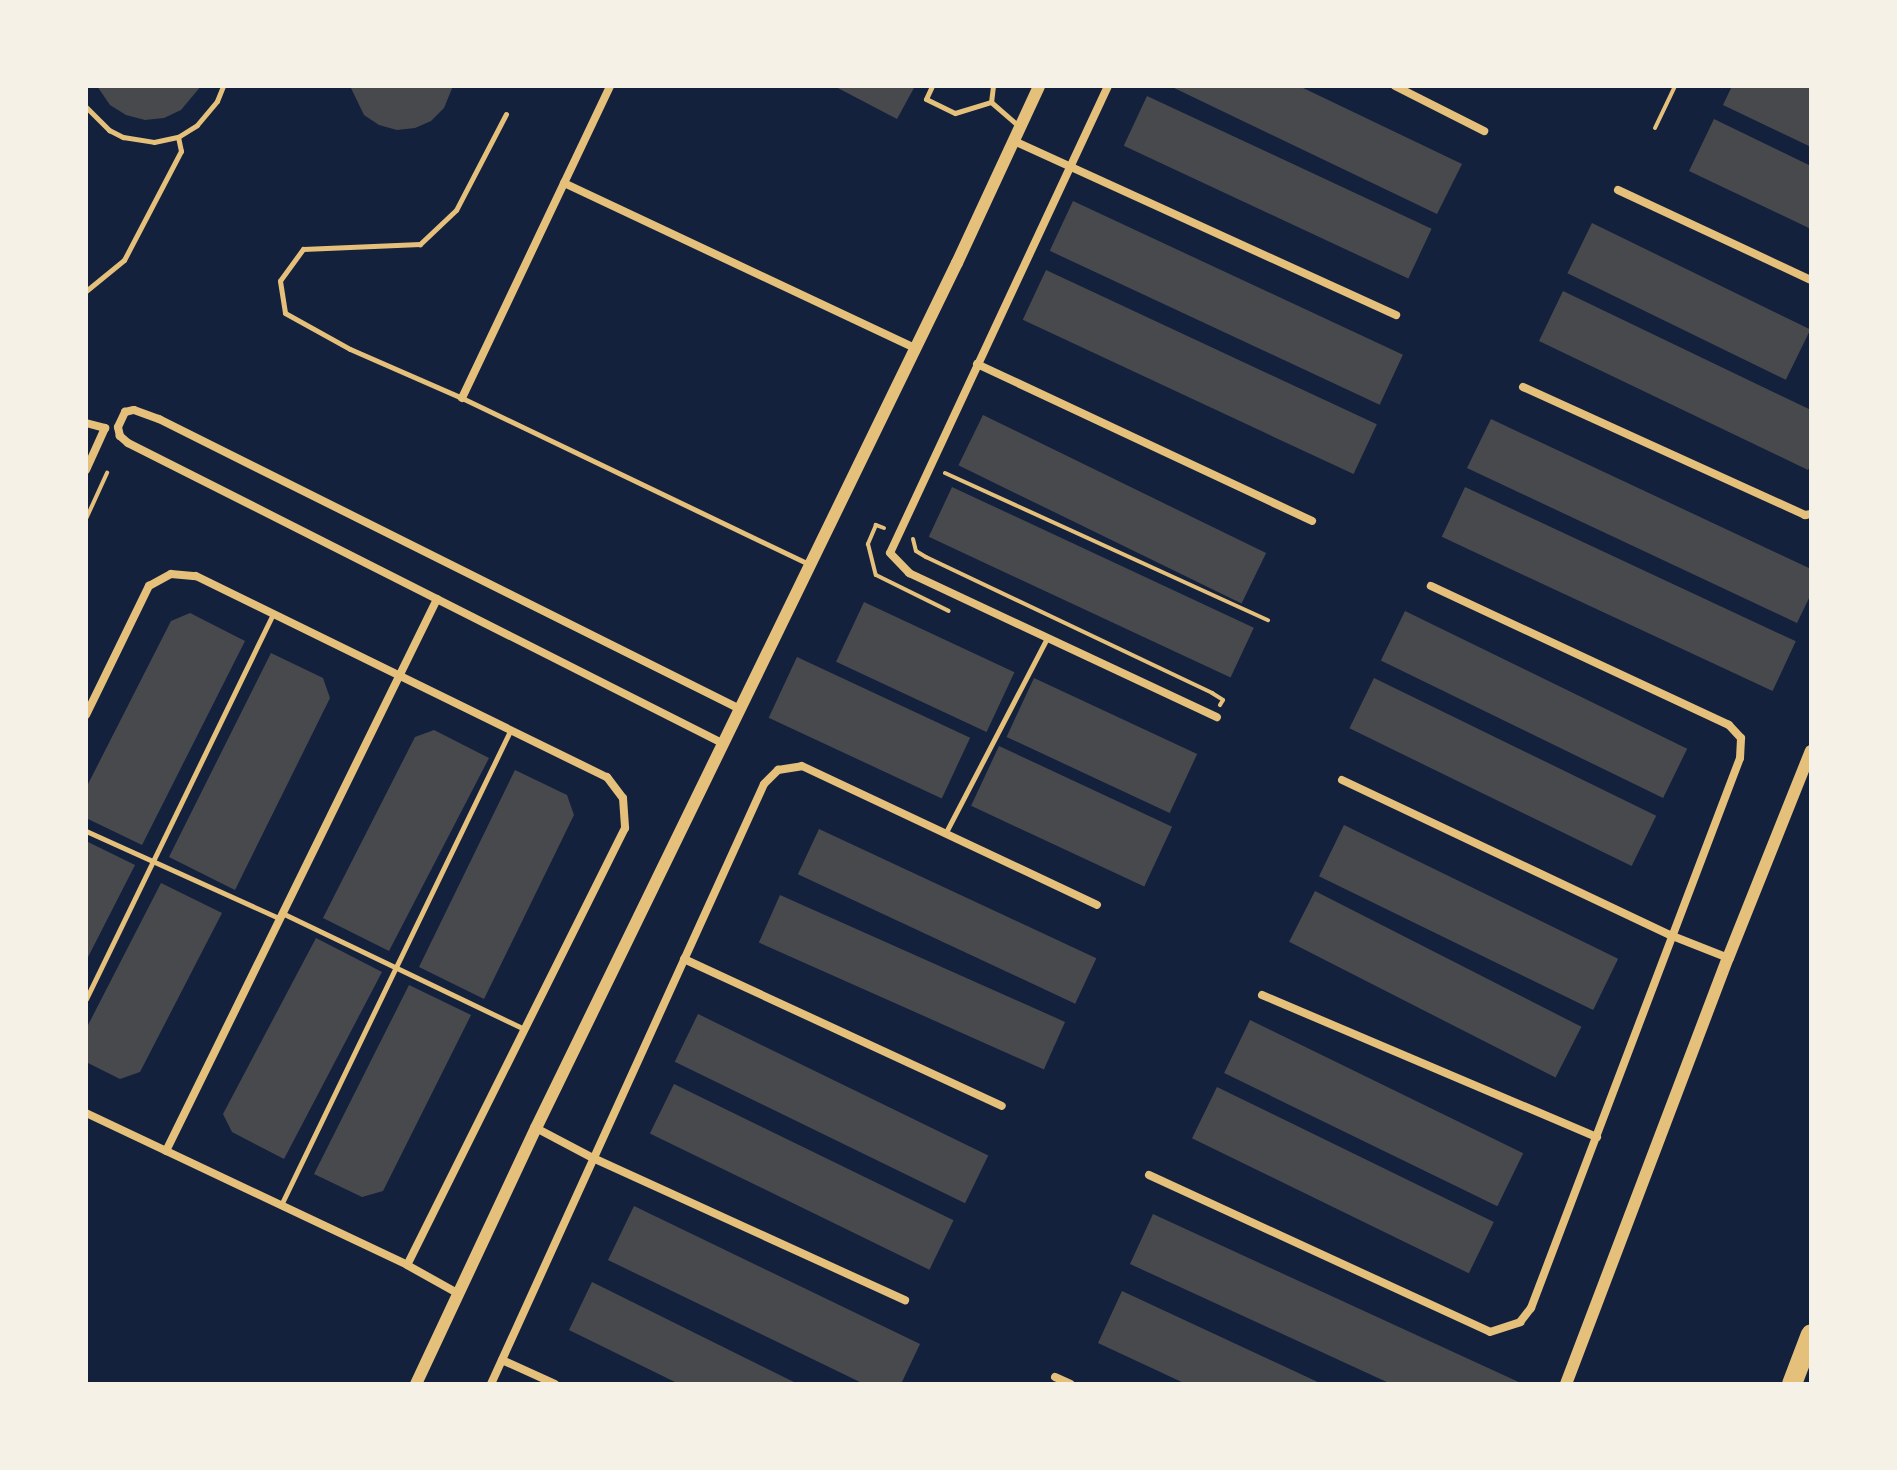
<!DOCTYPE html>
<style>
body{margin:0}
#map{position:relative;width:1897px;height:1470px;overflow:hidden;background:#14213d;font-family:"PT Sans Narrow",sans-serif}
div>[style]{position:absolute}
.building>*{inset:0;background:#48494c;transform-origin:0 0}
.path>*{height:4px;margin:-2px;padding:0 2px;transform-origin:2px;border-radius:2px;background:#e5c07b}
.service>*{height:5px;margin:-2.5px;padding:0 2.5px;transform-origin:2.5px;border-radius:2.5px;background:#e5c07b}
.minor>*{height:8px;margin:-4px;padding:0 4px;transform-origin:4px;border-radius:4px;background:#e5c07b}
.tertiary>*{height:12px;margin:-6px;padding:0 6px;transform-origin:6px;border-radius:6px;background:#e5c07b}
.motorway>*{height:20px;margin:-10px;padding:0 10px;transform-origin:10px;border-radius:10px;background:#e5c07b}
span{translate:-50% -50%;white-space:nowrap;text-align:center;line-height:1.15;-webkit-text-stroke:7px #f6f1e7;paint-order:stroke}
.frame{position:absolute;inset:0;border:88px solid #f6f1e7;pointer-events:none}
</style>
<div id="map">
<div class="building">
<div style="clip-path:polygon(97px 86px,201px 86px,181px 110px,164px 118px,145px 120px,126px 115px,110px 105px)"></div>
<div style="clip-path:polygon(350px 86px,453px 86px,444px 108px,431px 121px,415px 128px,397px 130px,379px 125px,364px 115px)"></div>
<div style="clip-path:polygon(834px 86px,915px 86px,897px 119px)"></div>
<div style="clip-path:polygon(1170px 86px,1299px 86px,1462px 164px,1437px 214px)"></div>
<div style="clip-path:polygon(1732px 86px,1811px 86px,1811px 147px,1723px 105px)"></div>
<div style="left:1147px;top:96px;width:314px;height:55px;rotate:25deg"></div>
<div style="clip-path:polygon(1714px 119px,1811px 166px,1811px 229px,1689px 171px)"></div>
<div style="left:1073px;top:201px;width:364px;height:55px;rotate:25deg"></div>
<div style="left:1592px;top:223px;width:243px;height:56px;rotate:26deg"></div>
<div style="left:1046px;top:270px;width:365px;height:55px;rotate:25deg"></div>
<div style="clip-path:polygon(1563px 291px,1811px 410px,1811px 464px,1808px 470px,1539px 341px)"></div>
<div style="left:983px;top:415px;width:315px;height:56px;rotate:26deg"></div>
<div style="clip-path:polygon(1491px 419px,1811px 569px,1811px 594px,1797px 623px,1467px 468px)"></div>
<div style="left:952px;top:487px;width:333px;height:55px;rotate:25deg"></div>
<div style="left:1465px;top:487px;width:365px;height:55px;rotate:25deg"></div>
<div style="left:864px;top:602px;width:166px;height:66px;rotate:25deg"></div>
<div style="left:1405px;top:611px;width:314px;height:55px;rotate:26deg"></div>
<div style="clip-path:polygon(190px 613px,245px 641px,142px 845px,86px 818px,86px 788px,171px 621px)"></div>
<div style="clip-path:polygon(271px 653px,323px 678px,330px 698px,235px 890px,169px 857px)"></div>
<div style="left:797px;top:657px;width:191px;height:67px;rotate:25deg"></div>
<div style="left:1034px;top:678px;width:180px;height:65px;rotate:25deg"></div>
<div style="left:1374px;top:678px;width:314px;height:56px;rotate:26deg"></div>
<div style="clip-path:polygon(434px 730px,489px 758px,389px 951px,323px 918px,415px 737px)"></div>
<div style="left:999px;top:746px;width:191px;height:66px;rotate:25deg"></div>
<div style="clip-path:polygon(515px 770px,567px 795px,574px 815px,484px 999px,419px 967px)"></div>
<div style="left:1344px;top:825px;width:305px;height:57px;rotate:26deg"></div>
<div style="left:819px;top:829px;width:306px;height:50px;rotate:25deg"></div>
<div style="clip-path:polygon(86px 841px,135px 865px,86px 961px)"></div>
<div style="clip-path:polygon(161px 883px,222px 913px,140px 1072px,120px 1079px,86px 1062px,86px 1029px)"></div>
<div style="left:1315px;top:891px;width:299px;height:57px;rotate:27deg"></div>
<div style="left:780px;top:895px;width:312px;height:52px;rotate:24deg"></div>
<div style="clip-path:polygon(316px 938px,382px 972px,284px 1159px,232px 1132px,223px 1114px)"></div>
<div style="clip-path:polygon(409px 985px,471px 1015px,383px 1191px,362px 1197px,314px 1174px)"></div>
<div style="left:698px;top:1014px;width:323px;height:53px;rotate:26deg"></div>
<div style="left:1250px;top:1020px;width:304px;height:59px;rotate:26deg"></div>
<div style="left:674px;top:1084px;width:311px;height:55px;rotate:26deg"></div>
<div style="left:1217px;top:1087px;width:308px;height:57px;rotate:26deg"></div>
<div style="clip-path:polygon(634px 1206px,920px 1344px,901px 1384px,864px 1384px,608px 1260px)"></div>
<div style="clip-path:polygon(1153px 1214px,1523px 1384px,1391px 1384px,1130px 1264px)"></div>
<div style="clip-path:polygon(592px 1282px,798px 1384px,679px 1384px,569px 1330px)"></div>
<div style="clip-path:polygon(1122px 1291px,1322px 1384px,1186px 1384px,1098px 1343px)"></div>
</div>
<div class="path">
<div style="left:1655px;top:128px;width:47px;rotate:-64.5deg"></div>
<div style="left:945px;top:473px;width:355px;rotate:24.5deg"></div>
<div style="left:86px;top:519px;width:51px;rotate:-65.5deg"></div>
<div style="left:884px;top:528px;width:9px;rotate:-159deg"></div>
<div style="left:876px;top:525px;width:21px;rotate:113deg"></div>
<div style="left:868px;top:544px;width:32px;rotate:76deg"></div>
<div style="left:876px;top:575px;width:81px;rotate:26.3deg"></div>
<div style="left:913px;top:539px;width:12px;rotate:76deg"></div>
<div style="left:916px;top:551px;width:12px;rotate:31deg"></div>
<div style="left:926px;top:557px;width:317px;rotate:25.4deg"></div>
<div style="left:1212px;top:693px;width:13px;rotate:32deg"></div>
<div style="left:1223px;top:700px;width:6px;rotate:121deg"></div>
</div>
<div class="service">
<div style="left:932px;top:86px;width:14px;rotate:115deg"></div>
<div style="left:926px;top:99px;width:32px;rotate:26deg"></div>
<div style="left:955px;top:113px;width:38px;rotate:-17deg"></div>
<div style="left:993px;top:86px;width:16px;rotate:97deg"></div>
<div style="left:991px;top:102px;width:38px;rotate:41deg"></div>
<div style="left:86px;top:107px;width:33px;rotate:45deg"></div>
<div style="left:109px;top:130px;width:16px;rotate:27deg"></div>
<div style="left:123px;top:137px;width:31px;rotate:9deg"></div>
<div style="left:154px;top:142px;width:25px;rotate:-12deg"></div>
<div style="left:178px;top:137px;width:22px;rotate:-32deg"></div>
<div style="left:197px;top:125px;width:31px;rotate:-50deg"></div>
<div style="left:217px;top:101px;width:16px;rotate:-68deg"></div>
<div style="left:506px;top:114px;width:108px;rotate:117.5deg"></div>
<div style="left:456px;top:210px;width:50px;rotate:136.6deg"></div>
<div style="left:420px;top:244px;width:117px;rotate:177.6deg"></div>
<div style="left:303px;top:249px;width:39px;rotate:126deg"></div>
<div style="left:280px;top:281px;width:32px;rotate:81deg"></div>
<div style="left:285px;top:313px;width:74px;rotate:29deg"></div>
<div style="left:350px;top:349px;width:122px;rotate:23.6deg"></div>
<div style="left:462px;top:398px;width:385px;rotate:25.6deg"></div>
<div style="left:86px;top:291px;width:49px;rotate:-39.2deg"></div>
<div style="left:124px;top:260px;width:123px;rotate:-62.4deg"></div>
<div style="left:181px;top:151px;width:14px;rotate:-102deg"></div>
<div style="left:86px;top:831px;width:212px;rotate:24.3deg"></div>
<div style="left:945px;top:834px;width:221px;rotate:-62.5deg"></div>
<div style="left:282px;top:913px;width:268px;rotate:25.6deg"></div>
<div style="left:86px;top:999px;width:428px;rotate:-64.1deg"></div>
<div style="left:281px;top:1205px;width:526px;rotate:-64.21deg"></div>
</div>
<div class="minor">
<div style="left:1108px;top:86px;width:515px;rotate:115.02deg"></div>
<div style="left:890px;top:553px;width:28px;rotate:46deg"></div>
<div style="left:909px;top:573px;width:340px;rotate:25.1deg"></div>
<div style="left:1395px;top:86px;width:100px;rotate:26.8deg"></div>
<div style="left:1014px;top:141px;width:420px;rotate:24.5deg"></div>
<div style="left:564px;top:183px;width:388px;rotate:25.2deg"></div>
<div style="left:1618px;top:190px;width:213px;rotate:25deg"></div>
<div style="left:977px;top:364px;width:370px;rotate:25.1deg"></div>
<div style="left:1523px;top:387px;width:310px;rotate:24.4deg"></div>
<div style="left:1805px;top:515px;width:6px;rotate:-9deg"></div>
<div style="left:462px;top:398px;width:345px;rotate:-64.6deg"></div>
<div style="left:86px;top:423px;width:20px;rotate:15deg"></div>
<div style="left:105px;top:428px;width:46px;rotate:114.3deg"></div>
<div style="left:86px;top:715px;width:144px;rotate:-64deg"></div>
<div style="left:149px;top:586px;width:25px;rotate:-29deg"></div>
<div style="left:171px;top:574px;width:25px;rotate:5deg"></div>
<div style="left:196px;top:576px;width:458px;rotate:26.1deg"></div>
<div style="left:607px;top:777px;width:26px;rotate:53deg"></div>
<div style="left:623px;top:798px;width:30px;rotate:86deg"></div>
<div style="left:625px;top:828px;width:488px;rotate:116.5deg"></div>
<div style="left:724px;top:744px;width:668px;rotate:-153.2deg"></div>
<div style="left:128px;top:443px;width:11px;rotate:-139deg"></div>
<div style="left:120px;top:436px;width:9px;rotate:-103deg"></div>
<div style="left:118px;top:427px;width:17px;rotate:-65deg"></div>
<div style="left:125px;top:412px;width:9px;rotate:-13deg"></div>
<div style="left:134px;top:410px;width:27px;rotate:20deg"></div>
<div style="left:159px;top:419px;width:649px;rotate:26.53deg"></div>
<div style="left:1342px;top:780px;width:363px;rotate:25.3deg"></div>
<div style="left:1670px;top:935px;width:62px;rotate:21.6deg"></div>
<div style="left:684px;top:959px;width:350px;rotate:24.8deg"></div>
<div style="left:1262px;top:995px;width:364px;rotate:23deg"></div>
<div style="left:86px;top:1113px;width:355px;rotate:25.3deg"></div>
<div style="left:407px;top:1265px;width:60px;rotate:29.1deg"></div>
<div style="left:536px;top:1128px;width:64px;rotate:27.8deg"></div>
<div style="left:593px;top:1158px;width:343px;rotate:24.5deg"></div>
<div style="left:166px;top:1151px;width:615px;rotate:-63.85deg"></div>
<div style="left:1149px;top:1175px;width:375px;rotate:24.7deg"></div>
<div style="left:1490px;top:1332px;width:32px;rotate:-18deg"></div>
<div style="left:1520px;top:1322px;width:18px;rotate:-52deg"></div>
<div style="left:1531px;top:1308px;width:588px;rotate:-69.19deg"></div>
<div style="left:1740px;top:758px;width:20px;rotate:-87deg"></div>
<div style="left:1741px;top:738px;width:18px;rotate:-133deg"></div>
<div style="left:1729px;top:725px;width:329px;rotate:-155deg"></div>
<div style="left:502px;top:1360px;width:58px;rotate:24.4deg"></div>
<div style="left:1055px;top:1377px;width:17px;rotate:24deg"></div>
<div style="left:491px;top:1384px;width:659px;rotate:-65.53deg"></div>
<div style="left:764px;top:784px;width:20px;rotate:-45deg"></div>
<div style="left:778px;top:770px;width:24px;rotate:-9deg"></div>
<div style="left:802px;top:766px;width:326px;rotate:25.2deg"></div>
</div>
<div class="tertiary">
<div style="left:416px;top:1384px;width:283px;rotate:-64.9deg"></div>
<div style="left:536px;top:1128px;width:962px;rotate:-64.05deg"></div>
<div style="left:957px;top:263px;width:195px;rotate:-65.1deg"></div>
<div style="left:1566px;top:1384px;width:456px;rotate:-69.2deg"></div>
<div style="left:1728px;top:958px;width:223px;rotate:-68.2deg"></div>
</div>
<div class="motorway">
<div style="left:1792px;top:1384px;width:53px;rotate:-69.2deg"></div>
</div>
<div class="frame"></div>
</div>
